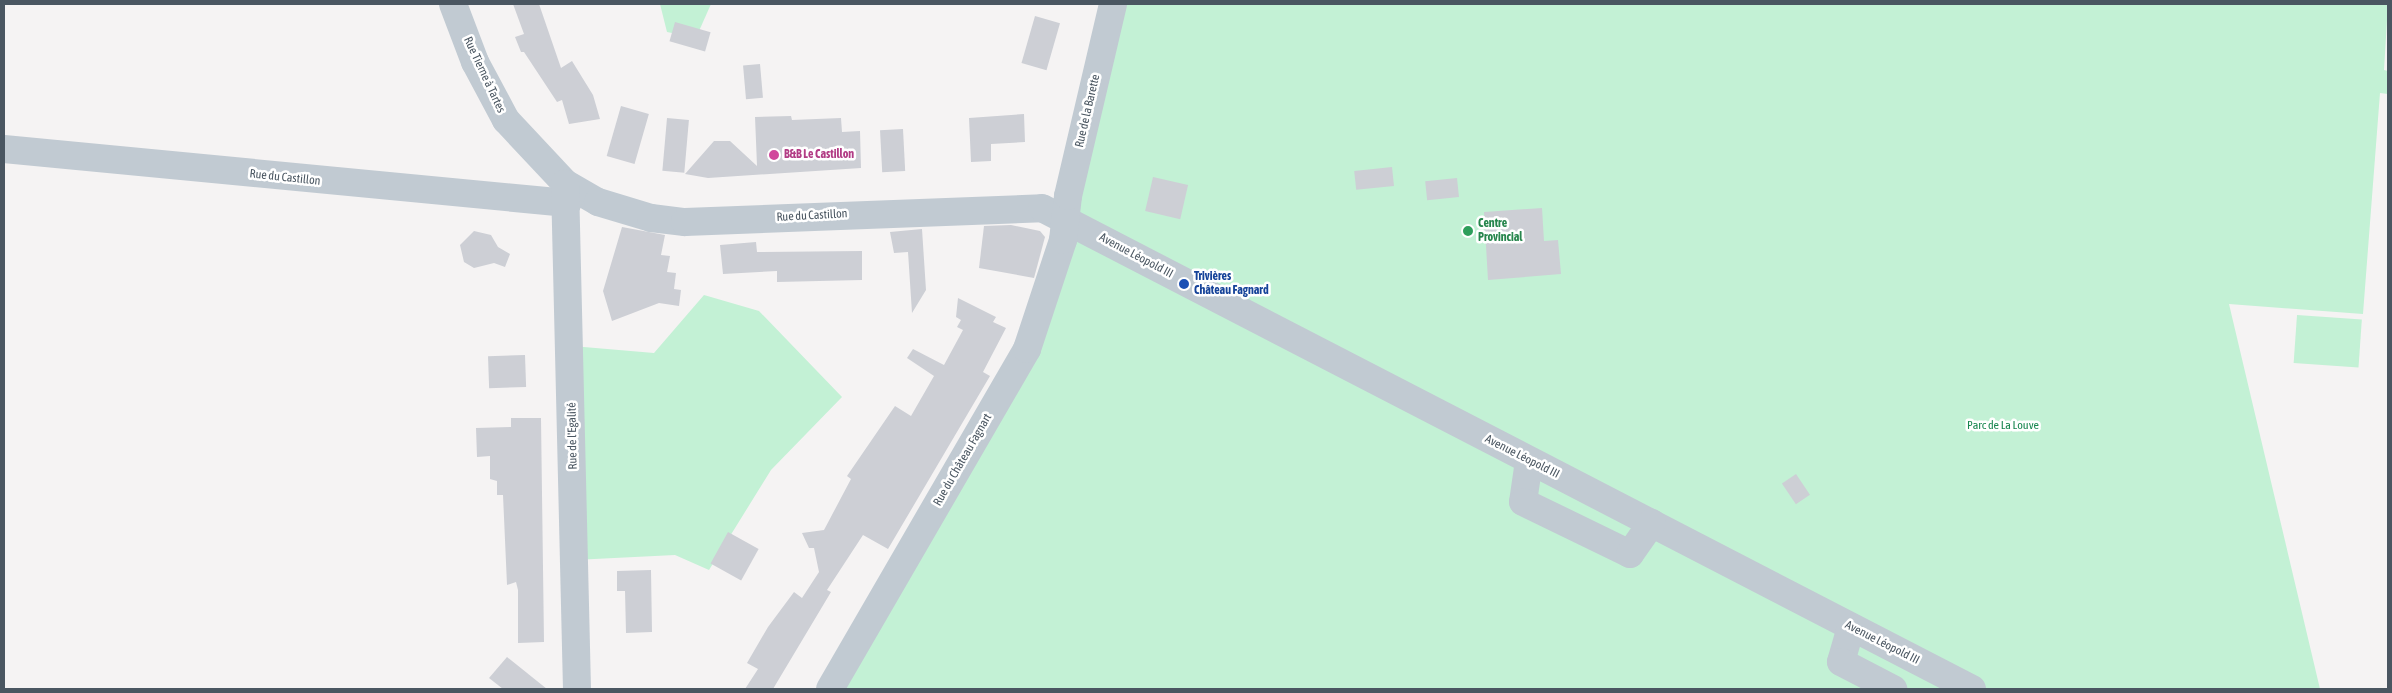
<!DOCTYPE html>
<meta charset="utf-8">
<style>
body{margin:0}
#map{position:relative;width:2392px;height:693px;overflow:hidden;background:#f5f3f3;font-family:"Asap Condensed",sans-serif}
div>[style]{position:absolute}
.green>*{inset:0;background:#c3f1d5;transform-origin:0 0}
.building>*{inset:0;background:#cdcfd5;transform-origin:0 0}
.minor>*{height:28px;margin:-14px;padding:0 14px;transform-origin:14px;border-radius:14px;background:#c1cad2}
.dots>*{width:14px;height:14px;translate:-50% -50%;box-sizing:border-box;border:2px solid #fff;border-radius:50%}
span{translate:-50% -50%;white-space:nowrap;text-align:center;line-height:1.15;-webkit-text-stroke:5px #fff;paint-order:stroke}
.street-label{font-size:12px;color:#4a5661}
.hotel-label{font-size:12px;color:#b23c85;font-weight:700}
.left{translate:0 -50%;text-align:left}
.leisure-label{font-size:12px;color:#27864d;font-weight:700}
.transit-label{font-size:12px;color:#164399;font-weight:700}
.park-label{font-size:12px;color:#17864f}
.frame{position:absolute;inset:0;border:5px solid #4a5661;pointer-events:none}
</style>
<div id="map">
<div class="green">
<div style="clip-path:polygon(660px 4px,711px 4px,699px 31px,682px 35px,667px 32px)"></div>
<div style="clip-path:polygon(1113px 4px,2388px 4px,2384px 70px,2388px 71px,2388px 94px,2380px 93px,2363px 314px,2229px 304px,2320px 689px,830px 689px,1027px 349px)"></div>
<div style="clip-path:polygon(704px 295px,759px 311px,842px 397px,771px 470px,709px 570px,675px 555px,574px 560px,572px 346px,654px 353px)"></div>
<div style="left:2297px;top:315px;width:65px;height:48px;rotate:4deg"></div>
</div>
<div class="building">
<div style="clip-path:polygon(513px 4px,539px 4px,561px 68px,572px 61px,593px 95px,600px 119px,569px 124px,562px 100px,557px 102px,524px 52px,521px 52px,515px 37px,524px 34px)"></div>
<div style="left:1035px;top:16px;width:26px;height:49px;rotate:16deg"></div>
<div style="left:675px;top:22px;width:37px;height:20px;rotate:16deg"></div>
<div style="left:760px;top:64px;width:34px;height:17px;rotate:85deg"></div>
<div style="left:621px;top:106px;width:29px;height:52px;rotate:16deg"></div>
<div style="clip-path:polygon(1024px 114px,1025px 142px,991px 144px,991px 161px,971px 162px,969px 118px)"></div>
<div style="clip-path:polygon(791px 116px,792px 120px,841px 118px,842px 132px,860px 131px,861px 168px,708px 178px,685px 174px,714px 141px,730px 141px,757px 166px,755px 117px)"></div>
<div style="left:667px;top:118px;width:22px;height:53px;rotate:5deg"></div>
<div style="left:903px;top:129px;width:42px;height:23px;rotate:87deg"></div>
<div style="left:1392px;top:167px;width:19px;height:38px;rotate:84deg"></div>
<div style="left:1153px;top:177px;width:36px;height:35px;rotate:13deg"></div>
<div style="left:1457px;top:178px;width:19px;height:32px;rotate:84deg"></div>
<div style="clip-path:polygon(1542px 208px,1544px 241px,1558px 240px,1561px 274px,1488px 280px,1484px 212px)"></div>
<div style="clip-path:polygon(1011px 225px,1040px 231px,1045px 237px,1034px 278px,979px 268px,984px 226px)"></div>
<div style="clip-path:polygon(622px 227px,665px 235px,661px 255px,670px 256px,667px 272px,676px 273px,674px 289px,681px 290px,679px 306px,659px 303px,612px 321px,603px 291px)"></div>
<div style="clip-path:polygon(922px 229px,926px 290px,912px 313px,908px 252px,894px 253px,890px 232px)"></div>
<div style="clip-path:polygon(474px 231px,491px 235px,498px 247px,510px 254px,505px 267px,494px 263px,474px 268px,464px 262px,460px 245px)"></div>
<div style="clip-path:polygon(756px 242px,757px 252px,862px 251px,862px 280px,777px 282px,777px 271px,723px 274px,720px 245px)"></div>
<div style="clip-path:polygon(958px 298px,996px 317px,993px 322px,1006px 328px,983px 372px,990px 376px,888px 549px,863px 535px,827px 590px,831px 592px,773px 689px,745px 689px,758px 669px,747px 663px,768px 627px,794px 592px,802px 598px,819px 572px,814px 548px,809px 548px,802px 533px,824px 530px,851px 479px,847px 476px,895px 406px,911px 416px,934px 376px,907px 358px,913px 349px,944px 365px,963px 330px,957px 327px,961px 320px,956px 317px)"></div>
<div style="left:525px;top:355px;width:32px;height:37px;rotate:88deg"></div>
<div style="clip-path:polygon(511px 418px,541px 418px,544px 642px,518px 643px,518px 590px,516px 582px,507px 585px,503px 495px,497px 495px,497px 481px,490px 479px,490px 456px,477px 457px,476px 428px,511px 427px)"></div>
<div style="left:1796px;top:474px;width:25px;height:17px;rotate:56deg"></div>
<div style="left:728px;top:532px;width:35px;height:36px;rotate:29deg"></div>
<div style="clip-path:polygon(651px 570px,652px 632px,626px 633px,625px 591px,617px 591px,617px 571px)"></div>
<div style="clip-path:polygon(507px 657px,547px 689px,503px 689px,489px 678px)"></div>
</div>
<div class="minor">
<div style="left:453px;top:4px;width:62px;rotate:69.2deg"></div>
<div style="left:475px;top:62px;width:66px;rotate:61.9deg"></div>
<div style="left:506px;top:120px;width:86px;rotate:46.9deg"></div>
<div style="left:565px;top:183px;width:38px;rotate:30deg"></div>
<div style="left:598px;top:202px;width:55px;rotate:16.8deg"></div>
<div style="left:651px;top:218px;width:34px;rotate:7deg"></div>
<div style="left:685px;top:222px;width:357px;rotate:-2.2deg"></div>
<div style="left:1042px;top:208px;width:1047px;rotate:27.35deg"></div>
<div style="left:4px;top:149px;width:566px;rotate:5.48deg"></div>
<div style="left:565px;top:184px;width:505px;rotate:88.64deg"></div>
<div style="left:1529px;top:461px;width:41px;rotate:98.3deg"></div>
<div style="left:1523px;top:502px;width:119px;rotate:25.9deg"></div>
<div style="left:1630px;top:554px;width:38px;rotate:-55deg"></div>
<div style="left:1851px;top:627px;width:36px;rotate:106deg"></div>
<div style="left:1841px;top:662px;width:59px;rotate:27.4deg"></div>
<div style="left:830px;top:689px;width:393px;rotate:-59.9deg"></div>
<div style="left:1027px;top:349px;width:115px;rotate:-71.7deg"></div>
<div style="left:1063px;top:240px;width:44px;rotate:-83.5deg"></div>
<div style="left:1068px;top:196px;width:197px;rotate:-76.8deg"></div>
</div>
<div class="dots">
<div style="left:774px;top:155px;background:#d1479c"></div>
<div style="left:1468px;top:231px;background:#2e9e5b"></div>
<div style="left:1184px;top:284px;background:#1a4fb4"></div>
</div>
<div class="street-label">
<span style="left:484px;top:75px;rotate:65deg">Rue Tierne à Tartes</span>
<span style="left:1088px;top:111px;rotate:-77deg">Rue de la Barette</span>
<span style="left:285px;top:178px;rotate:6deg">Rue du Castillon</span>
<span style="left:812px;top:216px;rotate:-3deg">Rue du Castillon</span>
<span style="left:1136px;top:256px;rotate:28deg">Avenue Léopold III</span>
<span style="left:573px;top:436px;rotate:-91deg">Rue de l'Egalité</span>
<span style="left:1522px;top:457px;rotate:27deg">Avenue Léopold III</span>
<span style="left:963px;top:460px;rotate:-60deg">Rue du Château Fagnart</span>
<span style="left:1882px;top:643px;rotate:27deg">Avenue Léopold III</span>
</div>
<div class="hotel-label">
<span class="left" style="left:784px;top:155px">B&amp;B Le Castillon</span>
</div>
<div class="leisure-label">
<span class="left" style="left:1478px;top:231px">Centre<br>Provincial</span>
</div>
<div class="transit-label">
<span class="left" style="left:1194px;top:284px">Trivières<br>Château Fagnard</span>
</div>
<div class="park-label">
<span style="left:2003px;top:426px">Parc de La Louve</span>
</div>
<div class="frame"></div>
</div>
